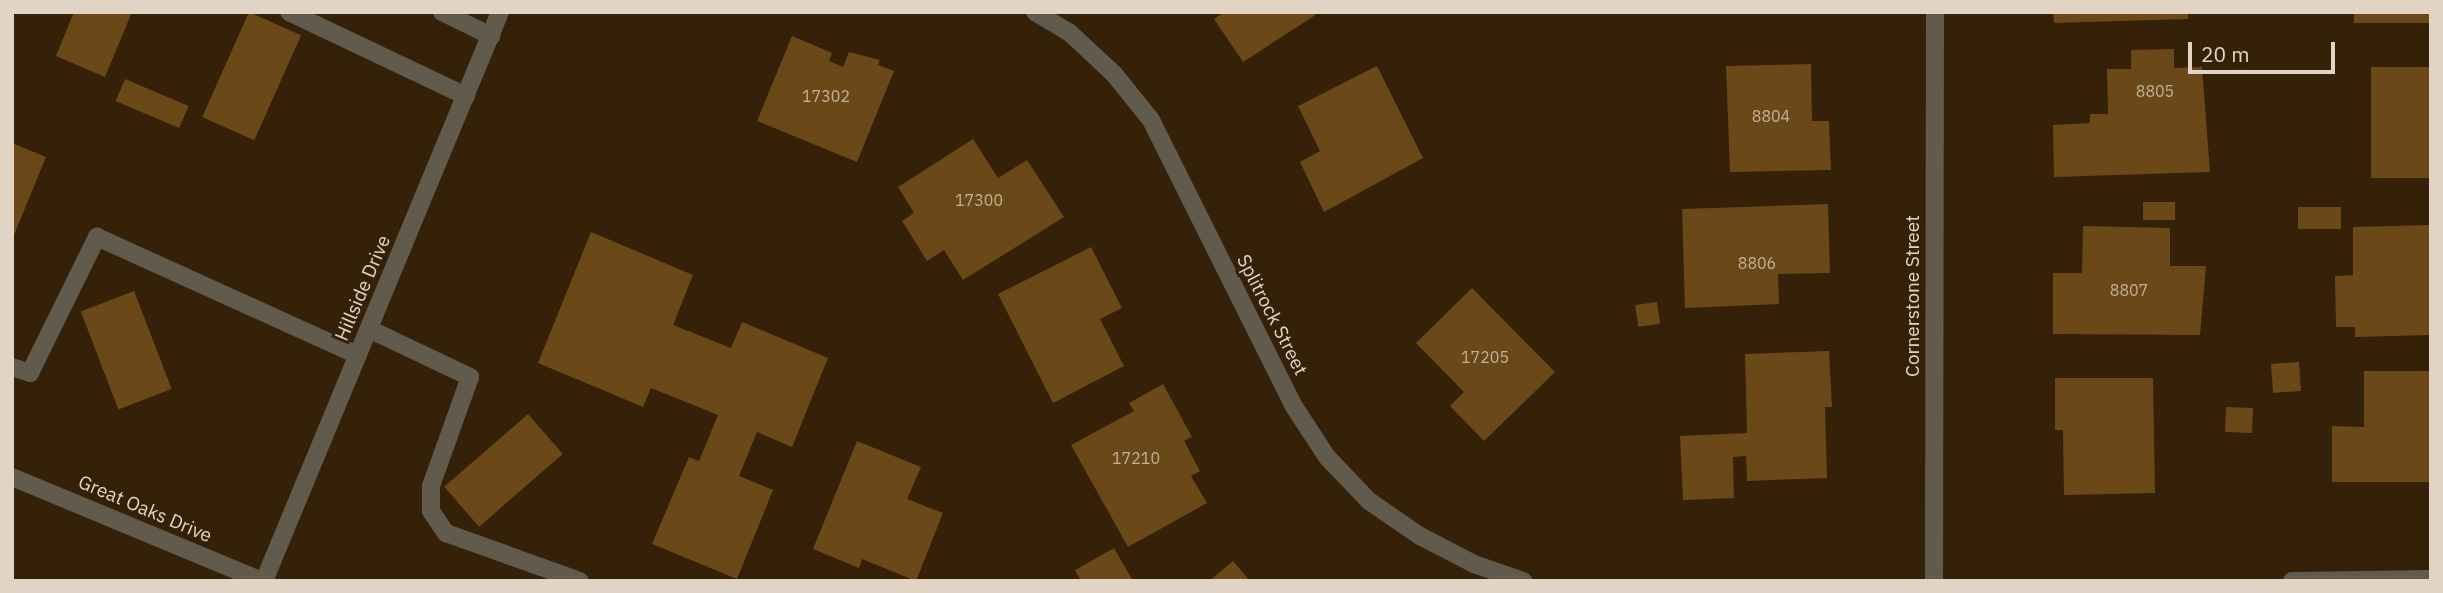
<!DOCTYPE html>
<style>
body{margin:0}
#map{position:relative;width:2443px;height:593px;overflow:hidden;background:#352107;font-family:"IBM Plex Sans",sans-serif}
div>[style]{position:absolute}
.building>*{inset:0;background:#6a4818;transform-origin:0 0}
.minor>*{height:18px;margin:-9px;padding:0 9px;transform-origin:9px;border-radius:9px;background:#615b4d}
span{translate:-50% -50%;white-space:nowrap;text-align:center;line-height:1.15;-webkit-text-stroke:6px #352107;paint-order:stroke}
.number-label{font-size:16px;color:#c3b19a}
.number-label span{-webkit-text-stroke-width:0}
.street-label{font-size:19px;color:#e1d4c5}
.frame{position:absolute;inset:0;border:14px solid #e1d4c5;pointer-events:none}
.scale{position:absolute;left:2188px;top:42px;width:147px;height:32px;box-sizing:border-box;border:4px solid #e1d4c5;border-top:0;padding-left:9px;font-size:21px;line-height:24px;white-space:nowrap;color:#e1d4c5;-webkit-text-stroke:5px #352107;paint-order:stroke}
</style>
<div id="map">
<div class="building">
<div style="clip-path:polygon(74px 12px,132px 12px,105px 77px,56px 56px)"></div>
<div style="left:249px;top:12px;width:57px;height:115px;rotate:24deg"></div>
<div style="clip-path:polygon(1224px 12px,1320px 12px,1243px 62px,1214px 19px)"></div>
<div style="clip-path:polygon(2053px 12px,2188px 12px,2188px 19px,2054px 23px)"></div>
<div style="left:2354px;top:12px;width:77px;height:11px"></div>
<div style="clip-path:polygon(792px 36px,832px 53px,829px 61px,843px 67px,849px 52px,880px 60px,878px 65px,894px 71px,857px 162px,757px 121px)"></div>
<div style="clip-path:polygon(2174px 49px,2174px 68px,2202px 67px,2210px 172px,2054px 177px,2053px 125px,2090px 123px,2090px 114px,2108px 114px,2107px 69px,2131px 69px,2131px 50px)"></div>
<div style="clip-path:polygon(1811px 64px,1812px 121px,1829px 121px,1831px 170px,1730px 172px,1726px 66px)"></div>
<div style="clip-path:polygon(1377px 66px,1423px 158px,1324px 212px,1300px 162px,1320px 151px,1298px 106px)"></div>
<div style="left:2371px;top:67px;width:60px;height:111px"></div>
<div style="left:125px;top:79px;width:69px;height:24px;rotate:23deg"></div>
<div style="clip-path:polygon(973px 139px,998px 178px,1027px 160px,1064px 217px,963px 280px,944px 250px,927px 261px,902px 221px,914px 213px,898px 187px)"></div>
<div style="clip-path:polygon(12px 143px,46px 157px,12px 240px)"></div>
<div style="left:2143px;top:202px;width:32px;height:18px"></div>
<div style="clip-path:polygon(1828px 204px,1830px 273px,1778px 274px,1779px 304px,1685px 308px,1682px 209px)"></div>
<div style="left:2298px;top:207px;width:43px;height:22px"></div>
<div style="clip-path:polygon(2431px 225px,2431px 335px,2355px 337px,2355px 327px,2336px 327px,2335px 276px,2353px 275px,2353px 227px)"></div>
<div style="clip-path:polygon(2083px 226px,2170px 228px,2170px 266px,2206px 266px,2200px 335px,2053px 334px,2053px 273px,2082px 273px)"></div>
<div style="clip-path:polygon(591px 232px,693px 275px,673px 325px,731px 348px,742px 322px,828px 358px,792px 447px,757px 432px,739px 476px,773px 490px,737px 579px,652px 544px,689px 457px,699px 461px,718px 415px,651px 388px,643px 407px,538px 363px)"></div>
<div style="clip-path:polygon(1091px 247px,1122px 308px,1100px 319px,1124px 366px,1053px 403px,998px 294px)"></div>
<div style="clip-path:polygon(1472px 288px,1555px 372px,1484px 441px,1450px 406px,1464px 392px,1416px 343px)"></div>
<div style="left:134px;top:291px;width:105px;height:57px;rotate:69deg"></div>
<div style="left:1657px;top:302px;width:22px;height:22px;rotate:82deg"></div>
<div style="clip-path:polygon(1829px 351px,1832px 407px,1825px 407px,1827px 478px,1747px 481px,1746px 456px,1733px 457px,1734px 498px,1683px 500px,1680px 436px,1747px 433px,1745px 354px)"></div>
<div style="left:2299px;top:362px;width:29px;height:28px;rotate:86deg"></div>
<div style="clip-path:polygon(2364px 371px,2431px 371px,2431px 482px,2332px 482px,2332px 426px,2364px 427px)"></div>
<div style="clip-path:polygon(2055px 378px,2153px 378px,2155px 493px,2064px 495px,2063px 430px,2055px 430px)"></div>
<div style="clip-path:polygon(1163px 384px,1192px 437px,1184px 441px,1200px 471px,1191px 476px,1207px 503px,1128px 547px,1071px 445px,1134px 411px,1129px 403px)"></div>
<div style="left:2226px;top:407px;width:27px;height:25px;rotate:2deg"></div>
<div style="left:528px;top:414px;width:53px;height:111px;rotate:49deg"></div>
<div style="clip-path:polygon(857px 441px,921px 467px,907px 499px,943px 513px,916px 581px,862px 559px,859px 568px,813px 549px)"></div>
<div style="clip-path:polygon(1114px 548px,1133px 581px,1081px 581px,1075px 570px)"></div>
<div style="clip-path:polygon(1233px 561px,1250px 581px,1209px 581px)"></div>
</div>
<div class="minor">
<div style="left:289px;top:12px;width:196px;rotate:25.4deg"></div>
<div style="left:442px;top:12px;width:55px;rotate:26.1deg"></div>
<div style="left:1035px;top:12px;width:41px;rotate:31deg"></div>
<div style="left:1070px;top:33px;width:60px;rotate:43deg"></div>
<div style="left:1114px;top:74px;width:59px;rotate:51.2deg"></div>
<div style="left:1151px;top:120px;width:318px;rotate:63.5deg"></div>
<div style="left:1293px;top:405px;width:62px;rotate:56.8deg"></div>
<div style="left:1327px;top:457px;width:61px;rotate:46.3deg"></div>
<div style="left:1369px;top:501px;width:62px;rotate:34.5deg"></div>
<div style="left:1420px;top:536px;width:61px;rotate:27.4deg"></div>
<div style="left:1474px;top:564px;width:52px;rotate:19.1deg"></div>
<div style="left:369px;top:329px;width:112px;rotate:25.4deg"></div>
<div style="left:470px;top:377px;width:116px;rotate:109.7deg"></div>
<div style="left:431px;top:486px;width:25px;rotate:90deg"></div>
<div style="left:431px;top:511px;width:27px;rotate:56deg"></div>
<div style="left:446px;top:533px;width:142px;rotate:19.7deg"></div>
<div style="left:12px;top:367px;width:19px;rotate:18deg"></div>
<div style="left:30px;top:373px;width:152px;rotate:-63.8deg"></div>
<div style="left:97px;top:237px;width:286px;rotate:24.4deg"></div>
<div style="left:12px;top:477px;width:271px;rotate:22.6deg"></div>
<div style="left:264px;top:581px;width:616px;rotate:-67.47deg"></div>
<div style="left:1934px;top:581px;width:569px;rotate:-89.9deg"></div>
<div style="left:2292px;top:581px;width:139px;rotate:-0.8deg"></div>
</div>
<div class="number-label">
<span style="left:2155px;top:91px">8805</span>
<span style="left:826px;top:96px">17302</span>
<span style="left:1771px;top:116px">8804</span>
<span style="left:979px;top:200px">17300</span>
<span style="left:1757px;top:263px">8806</span>
<span style="left:2129px;top:290px">8807</span>
<span style="left:1485px;top:357px">17205</span>
<span style="left:1136px;top:458px">17210</span>
</div>
<div class="street-label">
<span style="left:363px;top:288px;rotate:-67deg">Hillside Drive</span>
<span style="left:1913px;top:296px;rotate:-90deg">Cornerstone Street</span>
<span style="left:1272px;top:315px;rotate:63deg">Splitrock Street</span>
<span style="left:145px;top:509px;rotate:23deg">Great Oaks Drive</span>
</div>
<div class="frame"></div>
<div class="scale">20 m</div>
</div>
